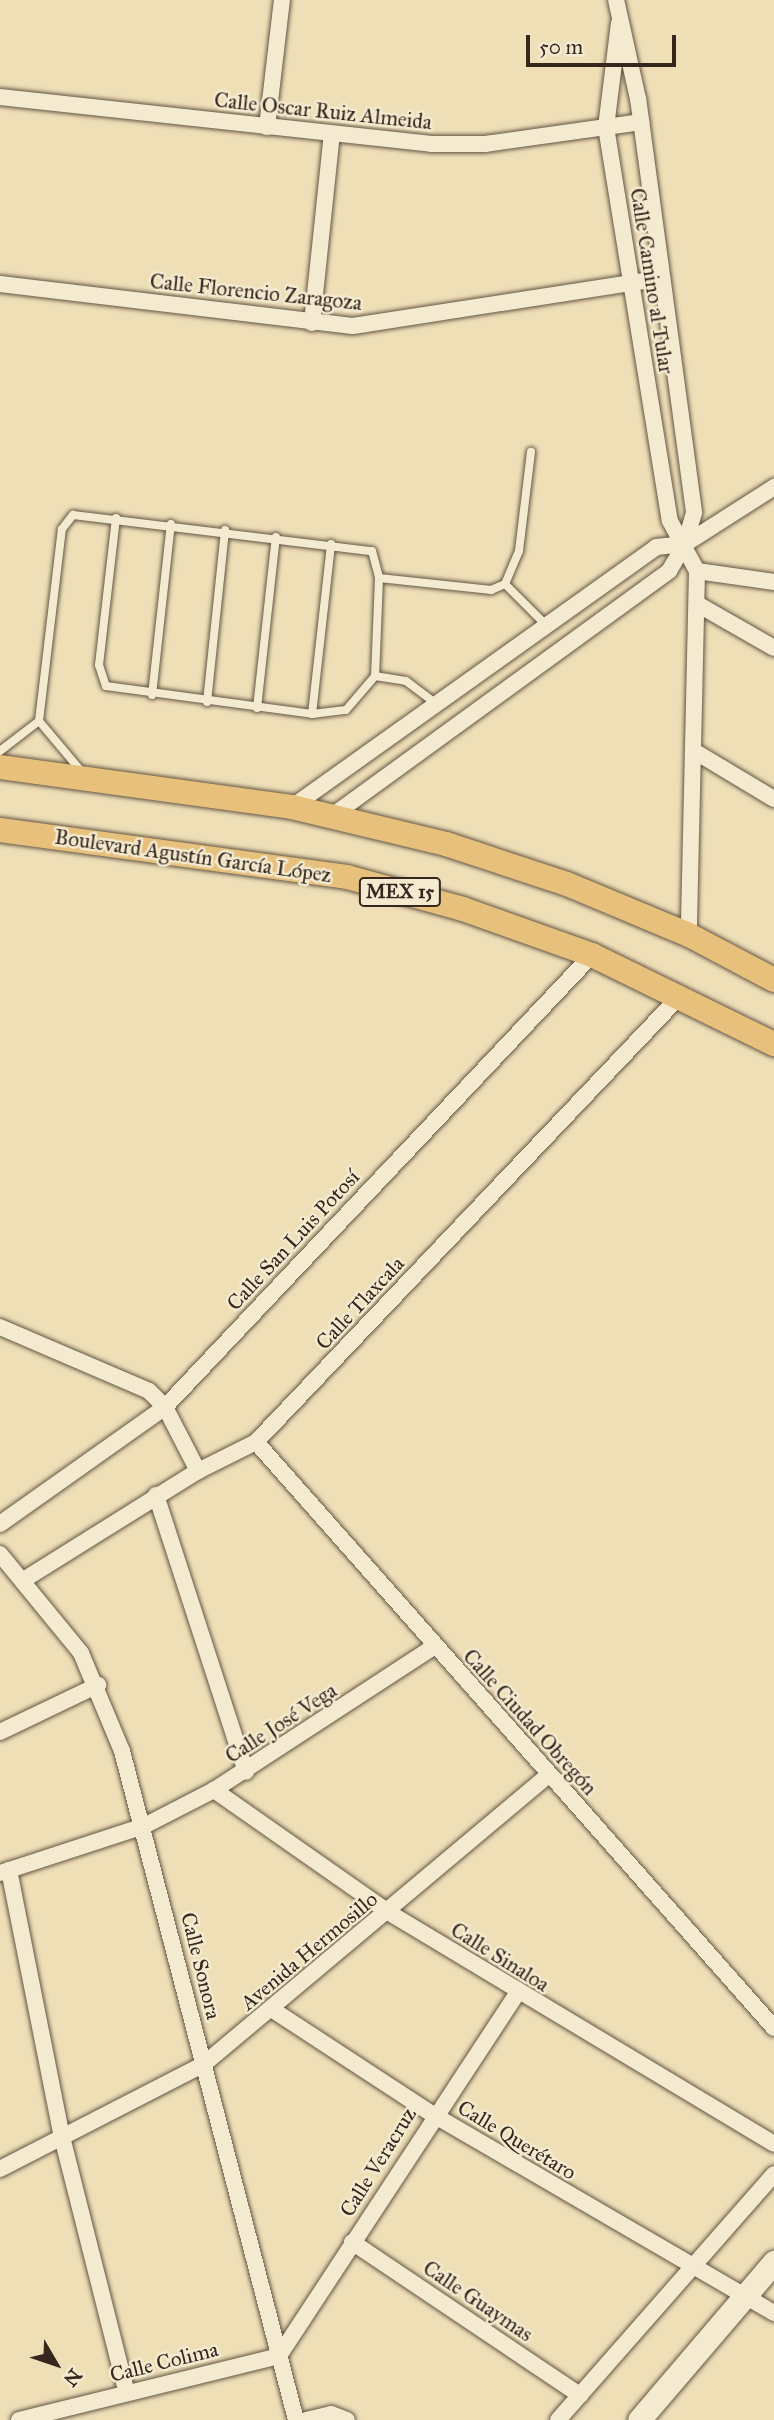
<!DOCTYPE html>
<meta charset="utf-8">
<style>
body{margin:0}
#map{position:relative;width:774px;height:2420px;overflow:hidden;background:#eedfb7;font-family:"IM FELL Great Primer",serif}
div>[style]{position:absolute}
.roads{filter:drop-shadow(0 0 2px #635544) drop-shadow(0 0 2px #635544)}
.lane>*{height:8px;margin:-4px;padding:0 4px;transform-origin:4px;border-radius:4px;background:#f4ead0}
.street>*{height:16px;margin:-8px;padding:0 8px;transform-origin:8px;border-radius:8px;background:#f4ead0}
.secondary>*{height:23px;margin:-11.5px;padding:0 11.5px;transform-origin:11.5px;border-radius:11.5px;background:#f4ead0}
.primary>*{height:24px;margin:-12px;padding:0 12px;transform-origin:12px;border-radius:12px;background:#e7c07c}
span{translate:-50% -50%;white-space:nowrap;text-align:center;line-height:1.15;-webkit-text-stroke:5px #f4ead0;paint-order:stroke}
.shield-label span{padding:2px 5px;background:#f4ead0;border:2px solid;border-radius:5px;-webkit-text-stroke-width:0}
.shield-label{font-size:19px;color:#35271e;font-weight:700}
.street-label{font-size:21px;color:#35271e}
.north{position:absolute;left:21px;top:2329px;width:70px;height:70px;-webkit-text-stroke:5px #f4ead0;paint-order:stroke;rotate:129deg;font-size:19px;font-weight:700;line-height:28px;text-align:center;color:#35271e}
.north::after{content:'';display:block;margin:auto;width:24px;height:32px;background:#35271e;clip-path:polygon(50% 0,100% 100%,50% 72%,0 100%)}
.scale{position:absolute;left:526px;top:35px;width:150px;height:32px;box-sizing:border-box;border:4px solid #35271e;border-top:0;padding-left:9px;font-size:21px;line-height:24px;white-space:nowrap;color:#35271e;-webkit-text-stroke:5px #f4ead0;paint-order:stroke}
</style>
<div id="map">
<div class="roads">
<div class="lane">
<div style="left:116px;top:518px;width:148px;rotate:96.6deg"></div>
<div style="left:99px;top:665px;width:22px;rotate:72deg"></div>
<div style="left:106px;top:686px;width:208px;rotate:7.7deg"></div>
<div style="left:312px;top:714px;width:34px;rotate:-7deg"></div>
<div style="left:346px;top:710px;width:45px;rotate:-49.5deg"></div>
<div style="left:379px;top:578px;width:113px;rotate:6.1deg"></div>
<div style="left:491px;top:590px;width:15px;rotate:-23deg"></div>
<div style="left:505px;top:584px;width:36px;rotate:-67deg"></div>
<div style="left:519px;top:551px;width:100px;rotate:-83.1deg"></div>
<div style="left:505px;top:584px;width:55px;rotate:45deg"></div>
<div style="left:152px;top:695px;width:172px;rotate:-83.7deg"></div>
<div style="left:207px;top:702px;width:173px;rotate:-84deg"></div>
<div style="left:257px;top:708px;width:172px;rotate:-83.7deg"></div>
<div style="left:312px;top:714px;width:171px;rotate:-83.6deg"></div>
<div style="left:39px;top:721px;width:67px;rotate:49.9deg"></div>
<div style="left:0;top:751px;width:49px;rotate:-37.6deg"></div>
<div style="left:39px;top:721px;width:193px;rotate:-83.2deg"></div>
<div style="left:62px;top:529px;width:18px;rotate:-52deg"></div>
<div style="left:73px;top:515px;width:301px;rotate:6.9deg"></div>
<div style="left:372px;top:551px;width:28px;rotate:75deg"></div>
<div style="left:379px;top:578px;width:98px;rotate:92.3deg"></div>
<div style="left:375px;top:676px;width:31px;rotate:9deg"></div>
<div style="left:406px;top:681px;width:36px;rotate:37deg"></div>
</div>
<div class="street">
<div style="left:619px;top:23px;width:105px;rotate:97.1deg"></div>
<div style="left:606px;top:127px;width:399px;rotate:80.8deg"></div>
<div style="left:670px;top:521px;width:57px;rotate:61.6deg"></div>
<div style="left:697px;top:571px;width:364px;rotate:91.3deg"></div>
<div style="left:0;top:97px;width:434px;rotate:6.2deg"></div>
<div style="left:431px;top:144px;width:54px"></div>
<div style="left:485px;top:144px;width:158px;rotate:-8deg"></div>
<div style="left:267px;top:127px;width:128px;rotate:-83.3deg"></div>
<div style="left:0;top:284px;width:355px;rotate:6.8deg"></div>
<div style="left:353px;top:326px;width:313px;rotate:-8.8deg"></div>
<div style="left:312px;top:323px;width:190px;rotate:-84deg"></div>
<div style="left:697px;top:571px;width:78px;rotate:8.1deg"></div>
<div style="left:699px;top:605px;width:86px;rotate:29.8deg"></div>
<div style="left:694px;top:751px;width:93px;rotate:31deg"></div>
<div style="left:292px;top:807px;width:447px;rotate:-35.5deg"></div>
<div style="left:656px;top:547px;width:29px;rotate:-6deg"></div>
<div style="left:685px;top:544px;width:106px;rotate:-32.6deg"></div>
<div style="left:332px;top:816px;width:417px;rotate:-36deg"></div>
<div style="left:669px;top:571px;width:31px;rotate:-59deg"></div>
<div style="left:685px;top:544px;width:33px;rotate:-74deg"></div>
<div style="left:694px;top:512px;width:417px;rotate:-97.7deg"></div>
<div style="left:638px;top:99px;width:101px;rotate:-102.5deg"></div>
<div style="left:0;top:1327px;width:162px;rotate:23.2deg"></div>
<div style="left:149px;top:1391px;width:23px;rotate:45deg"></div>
<div style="left:165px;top:1407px;width:72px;rotate:62.7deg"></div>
<div style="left:256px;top:1442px;width:782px;rotate:48.52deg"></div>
<div style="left:156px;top:1495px;width:291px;rotate:72deg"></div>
<div style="left:0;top:1524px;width:202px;rotate:-35.3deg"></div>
<div style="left:165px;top:1407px;width:622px;rotate:-46.63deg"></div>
<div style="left:0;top:1554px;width:128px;rotate:50.7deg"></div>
<div style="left:81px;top:1653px;width:106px;rotate:67.3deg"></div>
<div style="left:122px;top:1751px;width:691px;rotate:75.42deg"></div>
<div style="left:25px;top:1579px;width:204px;rotate:-32deg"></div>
<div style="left:198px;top:1471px;width:65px;rotate:-26.6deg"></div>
<div style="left:256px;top:1442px;width:614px;rotate:-46.45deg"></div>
<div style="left:0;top:1732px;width:109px;rotate:-25.6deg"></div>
<div style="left:214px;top:1790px;width:213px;rotate:35deg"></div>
<div style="left:388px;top:1912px;width:450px;rotate:31deg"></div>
<div style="left:9px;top:1870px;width:272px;rotate:78.8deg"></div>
<div style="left:62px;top:2137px;width:264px;rotate:75.8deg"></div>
<div style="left:0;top:1873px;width:151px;rotate:-18.1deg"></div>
<div style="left:144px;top:1826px;width:79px;rotate:-27.2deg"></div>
<div style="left:214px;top:1790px;width:264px;rotate:-33.1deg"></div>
<div style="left:273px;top:2010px;width:190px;rotate:33.2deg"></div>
<div style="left:432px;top:2114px;width:396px;rotate:30.2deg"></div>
<div style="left:0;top:2169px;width:229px;rotate:-27.2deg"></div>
<div style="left:204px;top:2064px;width:450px;rotate:-40deg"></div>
<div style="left:352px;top:2242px;width:275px;rotate:33.9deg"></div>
<div style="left:19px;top:2420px;width:268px;rotate:-13.8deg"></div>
<div style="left:279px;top:2356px;width:433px;rotate:-56.7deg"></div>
<div style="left:306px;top:2420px;width:26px;rotate:-13deg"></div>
<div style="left:331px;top:2414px;width:17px;rotate:21deg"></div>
<div style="left:558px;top:2420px;width:327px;rotate:-48.7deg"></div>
</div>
<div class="secondary">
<div style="left:639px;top:2420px;width:208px;rotate:-49.5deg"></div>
</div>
<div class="primary">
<div style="left:0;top:767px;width:295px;rotate:7.8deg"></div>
<div style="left:292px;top:807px;width:158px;rotate:13.5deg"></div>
<div style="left:446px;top:844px;width:127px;rotate:18.3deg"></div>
<div style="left:567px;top:884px;width:132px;rotate:22.7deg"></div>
<div style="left:689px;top:935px;width:96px;rotate:27.9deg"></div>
<div style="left:0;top:830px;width:350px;rotate:7.7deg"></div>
<div style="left:347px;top:877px;width:120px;rotate:15.4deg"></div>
<div style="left:463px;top:909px;width:137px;rotate:19.6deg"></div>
<div style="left:592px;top:955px;width:203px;rotate:26.1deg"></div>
</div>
</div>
<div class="shield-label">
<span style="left:400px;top:892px">MEX 15</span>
</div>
<div class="street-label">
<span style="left:323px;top:111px;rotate:6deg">Calle Oscar Ruiz Almeida</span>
<span style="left:652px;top:281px;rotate:81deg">Calle Camino al Tular</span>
<span style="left:256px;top:292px;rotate:6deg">Calle Florencio Zaragoza</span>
<span style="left:193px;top:856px;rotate:8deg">Boulevard Agustín García López</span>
<span style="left:293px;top:1240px;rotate:-47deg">Calle San Luis Potosí</span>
<span style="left:360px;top:1303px;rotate:-47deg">Calle Tlaxcala</span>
<span style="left:530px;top:1722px;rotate:48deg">Calle Ciudad Obregón</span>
<span style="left:281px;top:1723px;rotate:-33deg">Calle José Vega</span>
<span style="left:309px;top:1951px;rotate:-40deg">Avenida Hermosillo</span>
<span style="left:500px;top:1957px;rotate:32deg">Calle Sinaloa</span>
<span style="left:201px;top:1966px;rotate:76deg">Calle Sonora</span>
<span style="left:517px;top:2140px;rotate:31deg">Calle Querétaro</span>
<span style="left:378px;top:2162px;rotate:-58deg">Calle Veracruz</span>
<span style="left:478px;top:2301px;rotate:34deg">Calle Guaymas</span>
<span style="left:164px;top:2362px;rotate:-14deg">Calle Colima</span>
</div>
<div class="north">N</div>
<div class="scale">50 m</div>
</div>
